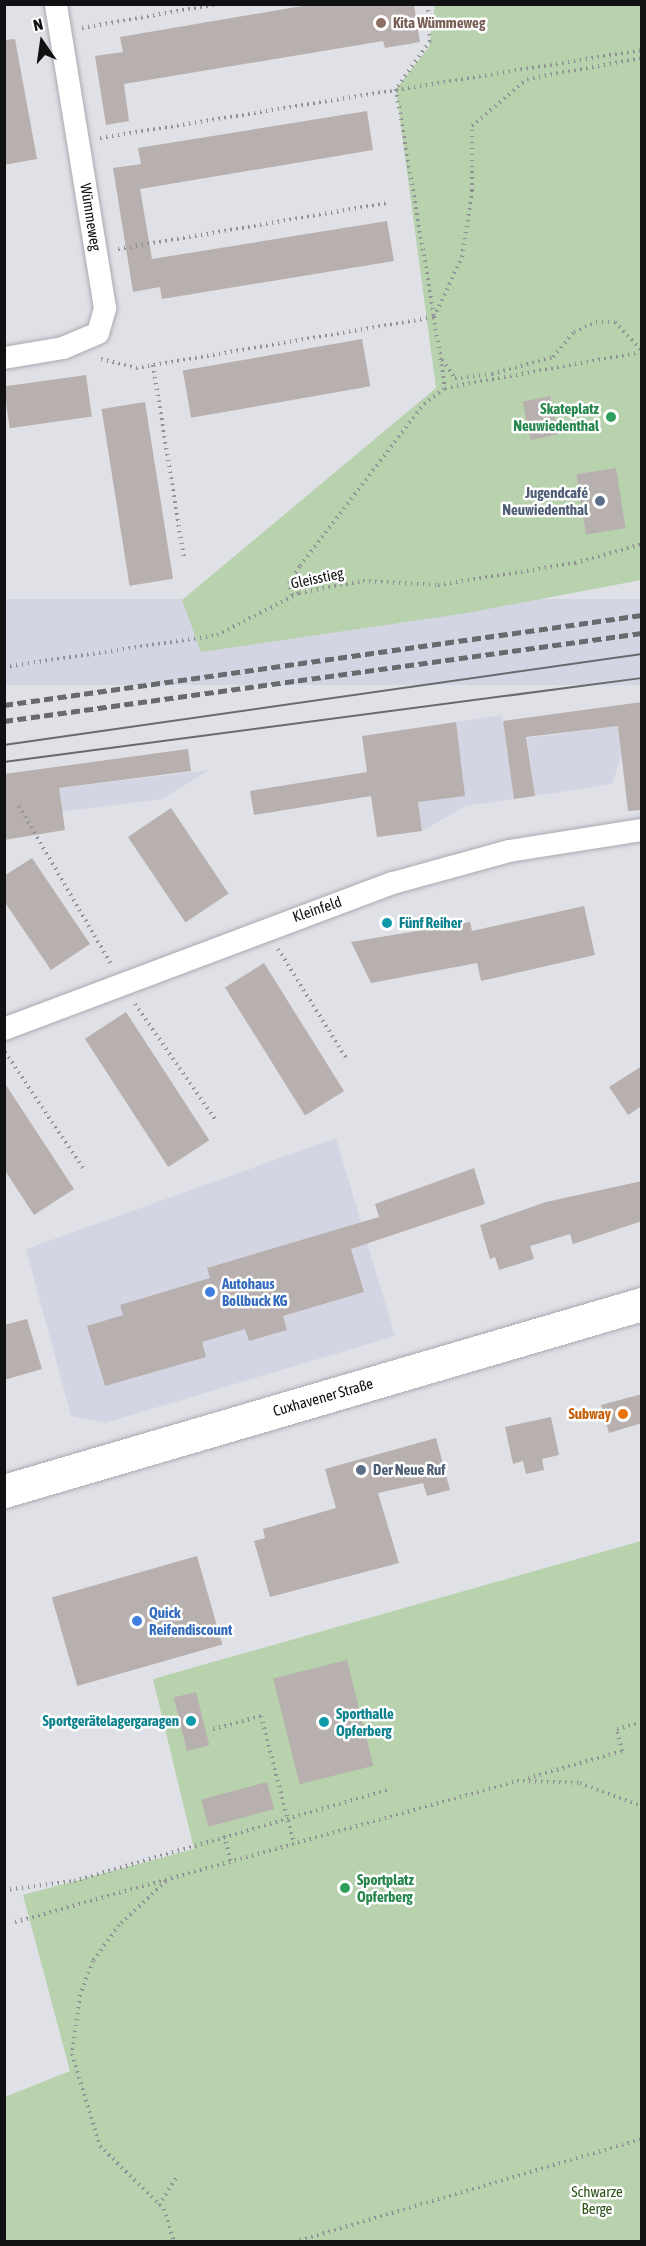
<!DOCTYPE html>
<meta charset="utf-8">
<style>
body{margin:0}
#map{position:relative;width:646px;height:2246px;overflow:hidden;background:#e0e1e7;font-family:"Asap Condensed",sans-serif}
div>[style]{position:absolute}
.built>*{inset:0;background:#d4d5e2;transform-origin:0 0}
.green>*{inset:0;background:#b7d2ac}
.building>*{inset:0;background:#b7b0af;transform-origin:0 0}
.path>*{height:4px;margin-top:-2px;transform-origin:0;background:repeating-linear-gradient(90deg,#919296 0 1.5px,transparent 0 6px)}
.roads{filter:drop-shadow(0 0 2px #a9aab0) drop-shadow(0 0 2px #a9aab0)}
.street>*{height:22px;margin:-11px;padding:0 11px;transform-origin:11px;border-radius:11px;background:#fff}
.primary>*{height:33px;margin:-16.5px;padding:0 16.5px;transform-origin:16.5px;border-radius:16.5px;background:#fff}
.tram>*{height:1.5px;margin:-0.75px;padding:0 0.75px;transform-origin:0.75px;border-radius:0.75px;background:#696a6e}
.rail>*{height:4.5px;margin-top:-2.25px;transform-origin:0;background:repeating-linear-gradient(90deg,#696a6e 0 9px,transparent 0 13.5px)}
.dots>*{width:16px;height:16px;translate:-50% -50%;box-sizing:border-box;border:3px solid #fff;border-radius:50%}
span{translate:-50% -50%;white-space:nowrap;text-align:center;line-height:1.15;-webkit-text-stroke:5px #fff;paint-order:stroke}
.education-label{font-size:15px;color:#785e54;font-weight:700}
.left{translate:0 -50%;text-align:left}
.street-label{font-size:15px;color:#111113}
.leisure-label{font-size:15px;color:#27864d;font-weight:700}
.right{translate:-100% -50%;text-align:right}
.service-label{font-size:15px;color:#4e5e75;font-weight:700}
.culture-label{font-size:15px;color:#0d838f;font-weight:700}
.shop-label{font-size:15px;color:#366cbe;font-weight:700}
.food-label{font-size:15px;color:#c56008;font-weight:700}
.park-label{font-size:15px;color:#2d541a}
.frame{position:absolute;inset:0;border:6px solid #111113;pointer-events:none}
.north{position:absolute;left:12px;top:12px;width:60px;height:60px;-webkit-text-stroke:4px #fff;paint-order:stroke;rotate:347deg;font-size:16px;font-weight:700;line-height:24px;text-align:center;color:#111113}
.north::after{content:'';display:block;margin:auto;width:21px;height:27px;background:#111113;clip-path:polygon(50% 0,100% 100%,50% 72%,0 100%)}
</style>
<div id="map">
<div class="built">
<div style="left:641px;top:599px;width:86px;height:642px;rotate:90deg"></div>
<div style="clip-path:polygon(502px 715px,514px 799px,466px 806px,422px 831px,407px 730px)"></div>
<div style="clip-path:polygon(641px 723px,622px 755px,612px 784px,535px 796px,527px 738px)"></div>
<div style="clip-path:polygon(209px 770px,163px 799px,41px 814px,5px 795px)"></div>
<div style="clip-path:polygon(336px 1138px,395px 1336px,105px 1423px,71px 1416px,26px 1249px)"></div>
</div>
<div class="green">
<div style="clip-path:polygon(435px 5px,641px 5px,641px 580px,467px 613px,201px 652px,182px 600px,436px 388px,396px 89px,429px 47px)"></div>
<div style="clip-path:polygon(641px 1541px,641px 2241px,5px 2242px,5px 2097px,70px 2071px,23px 1895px,194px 1849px,153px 1679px)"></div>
</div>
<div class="building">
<div style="clip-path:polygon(314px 4px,414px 4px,420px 42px,385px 48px,383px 41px,124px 84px,129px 121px,106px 125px,95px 56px,123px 52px,120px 37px)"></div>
<div style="clip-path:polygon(15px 39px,37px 159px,4px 165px,4px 40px)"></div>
<div style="clip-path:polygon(367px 111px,373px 150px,140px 189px,152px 259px,387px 221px,394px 261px,162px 299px,160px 287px,133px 292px,113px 168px,141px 164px,138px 148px)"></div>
<div style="left:362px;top:339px;width:48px;height:182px;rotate:80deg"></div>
<div style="left:86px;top:375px;width:42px;height:83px;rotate:82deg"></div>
<div style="left:550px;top:396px;width:39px;height:28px;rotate:78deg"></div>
<div style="left:145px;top:402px;width:179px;height:44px;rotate:81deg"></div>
<div style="left:616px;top:468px;width:61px;height:40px;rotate:81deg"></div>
<div style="clip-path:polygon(642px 702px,642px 810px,628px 811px,618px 726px,526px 737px,535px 796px,514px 799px,503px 721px)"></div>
<div style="clip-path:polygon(456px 722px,465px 796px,418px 802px,422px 831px,377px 837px,371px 796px,254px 815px,250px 791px,367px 772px,362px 736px)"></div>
<div style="clip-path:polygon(188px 749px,191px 771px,59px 788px,65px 830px,4px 840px,4px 774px)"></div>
<div style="left:171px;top:808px;width:103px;height:52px;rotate:56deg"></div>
<div style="clip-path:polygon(32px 858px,90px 944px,51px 970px,4px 901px,4px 876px)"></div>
<div style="clip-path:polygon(584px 906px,595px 955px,481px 981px,477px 963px,371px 983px,351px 942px,470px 922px,472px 931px)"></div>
<div style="left:264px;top:963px;width:151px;height:46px;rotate:58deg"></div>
<div style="left:126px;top:1012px;width:153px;height:49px;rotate:57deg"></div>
<div style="clip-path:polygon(642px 1066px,642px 1106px,628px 1115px,609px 1087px)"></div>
<div style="clip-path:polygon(4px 1082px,74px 1189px,34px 1215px,4px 1169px)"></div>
<div style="clip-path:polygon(474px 1168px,485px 1204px,351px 1249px,364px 1292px,283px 1316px,287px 1330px,249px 1341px,245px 1329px,202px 1342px,206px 1357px,105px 1386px,87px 1326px,123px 1315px,120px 1305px,210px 1278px,207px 1268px,379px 1217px,375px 1204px)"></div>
<div style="clip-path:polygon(642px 1181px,642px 1221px,573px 1244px,570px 1234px,530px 1246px,534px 1259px,499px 1270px,495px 1257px,490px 1259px,480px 1225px,546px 1202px)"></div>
<div style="clip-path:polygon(27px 1319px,42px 1369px,4px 1380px,4px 1325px)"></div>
<div style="clip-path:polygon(642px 1394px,642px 1423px,609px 1433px,601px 1405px)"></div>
<div style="clip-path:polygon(551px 1417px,559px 1455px,542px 1459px,544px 1470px,526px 1474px,523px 1461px,513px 1464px,505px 1427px)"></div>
<div style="clip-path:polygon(436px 1438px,450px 1490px,427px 1496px,423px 1483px,378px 1493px,399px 1563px,270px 1597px,254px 1541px,265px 1538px,263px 1529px,336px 1508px,325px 1469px)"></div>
<div style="left:197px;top:1556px;width:92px;height:151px;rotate:74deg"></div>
<div style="left:347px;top:1660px;width:109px;height:76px;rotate:76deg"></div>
<div style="left:196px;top:1692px;width:55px;height:23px;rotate:76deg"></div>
<div style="left:267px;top:1782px;width:28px;height:68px;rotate:75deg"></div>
</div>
<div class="path">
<div style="left:428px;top:4px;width:37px;rotate:87deg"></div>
<div style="left:430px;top:41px;width:59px;rotate:125.3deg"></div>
<div style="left:396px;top:89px;width:230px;rotate:80.5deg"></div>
<div style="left:82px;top:28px;width:137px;rotate:-10.1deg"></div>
<div style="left:100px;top:138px;width:549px;rotate:-9.22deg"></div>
<div style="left:118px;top:249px;width:274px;rotate:-9.7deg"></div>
<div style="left:434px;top:317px;width:66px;rotate:-65deg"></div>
<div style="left:462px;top:257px;width:67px;rotate:-81.4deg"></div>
<div style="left:472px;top:191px;width:65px;rotate:-90deg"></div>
<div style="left:472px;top:126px;width:72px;rotate:-40.5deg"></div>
<div style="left:527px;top:79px;width:117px;rotate:-10.3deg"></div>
<div style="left:101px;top:359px;width:36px;rotate:14deg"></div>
<div style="left:136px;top:368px;width:302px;rotate:-9.7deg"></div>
<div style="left:434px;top:317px;width:72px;rotate:81.2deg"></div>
<div style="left:442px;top:360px;width:22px;rotate:54deg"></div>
<div style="left:455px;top:378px;width:37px;rotate:-6deg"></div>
<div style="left:492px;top:374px;width:63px;rotate:-15.6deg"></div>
<div style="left:553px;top:357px;width:33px;rotate:-50deg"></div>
<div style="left:574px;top:332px;width:24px;rotate:-24deg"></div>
<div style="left:596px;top:322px;width:19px"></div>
<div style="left:615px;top:322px;width:40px;rotate:47deg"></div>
<div style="left:153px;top:365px;width:195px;rotate:80.9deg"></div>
<div style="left:292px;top:595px;width:12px;rotate:-104deg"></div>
<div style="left:289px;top:583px;width:20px;rotate:-57deg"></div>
<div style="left:300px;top:566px;width:204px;rotate:-52.6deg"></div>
<div style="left:424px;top:404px;width:26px;rotate:-37deg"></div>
<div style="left:445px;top:388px;width:200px;rotate:-10.4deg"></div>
<div style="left:4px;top:667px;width:215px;rotate:-8.5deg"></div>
<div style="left:217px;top:635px;width:92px;rotate:-27.1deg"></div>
<div style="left:299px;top:593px;width:65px;rotate:-10.6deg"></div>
<div style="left:363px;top:581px;width:75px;rotate:3.1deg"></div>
<div style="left:438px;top:585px;width:139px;rotate:-9.1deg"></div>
<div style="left:575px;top:563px;width:70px;rotate:-15.8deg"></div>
<div style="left:19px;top:806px;width:183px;rotate:59.8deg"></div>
<div style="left:278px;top:949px;width:128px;rotate:58deg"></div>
<div style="left:135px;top:1004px;width:140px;rotate:55.2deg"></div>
<div style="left:5px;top:1052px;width:143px;rotate:56.1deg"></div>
<div style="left:213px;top:1729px;width:50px;rotate:-15.2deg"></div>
<div style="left:261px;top:1716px;width:132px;rotate:75.5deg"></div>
<div style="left:528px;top:1778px;width:98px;rotate:-16deg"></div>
<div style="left:622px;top:1751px;width:23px;rotate:-103deg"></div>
<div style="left:617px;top:1729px;width:26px;rotate:-16deg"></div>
<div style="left:224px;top:1836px;width:27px;rotate:75deg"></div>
<div style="left:166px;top:1881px;width:64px;rotate:136.9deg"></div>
<div style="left:119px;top:1925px;width:44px;rotate:125.8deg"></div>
<div style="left:93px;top:1961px;width:36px;rotate:111deg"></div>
<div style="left:80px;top:1995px;width:60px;rotate:97.7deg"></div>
<div style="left:72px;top:2054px;width:96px;rotate:73.1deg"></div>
<div style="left:100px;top:2146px;width:90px;rotate:44.5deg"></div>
<div style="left:164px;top:2209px;width:34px;rotate:73deg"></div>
<div style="left:4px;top:1890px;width:71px;rotate:-7.3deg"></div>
<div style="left:74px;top:1881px;width:330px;rotate:-16.2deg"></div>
<div style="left:15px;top:1922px;width:521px;rotate:-15.69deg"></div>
<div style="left:517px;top:1781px;width:63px;rotate:1.8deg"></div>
<div style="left:580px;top:1783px;width:66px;rotate:20.4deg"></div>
<div style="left:159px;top:2205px;width:36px;rotate:-58deg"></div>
<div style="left:294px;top:2242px;width:363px;rotate:-16.5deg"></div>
</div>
<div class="roads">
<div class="street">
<div style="left:4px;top:358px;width:60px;rotate:-9.6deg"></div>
<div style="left:63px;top:348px;width:38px;rotate:-23deg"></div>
<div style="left:98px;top:333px;width:26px;rotate:-74deg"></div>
<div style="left:105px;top:308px;width:308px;rotate:-99.2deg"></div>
<div style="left:4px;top:1029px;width:415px;rotate:-20.6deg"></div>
<div style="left:393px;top:883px;width:120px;rotate:-15.4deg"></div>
<div style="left:509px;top:851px;width:135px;rotate:-9deg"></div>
</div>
<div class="primary">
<div style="left:4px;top:1491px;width:665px;rotate:-16.34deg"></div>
</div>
</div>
<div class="tram">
<div style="left:4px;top:745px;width:644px;rotate:-8.12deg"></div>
<div style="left:4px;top:762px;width:644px;rotate:-7.5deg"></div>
</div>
<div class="rail">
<div style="left:4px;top:705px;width:644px;rotate:-8.03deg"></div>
<div style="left:4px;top:721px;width:644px;rotate:-7.85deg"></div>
</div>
<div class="dots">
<div style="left:381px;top:23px;background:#8d6e63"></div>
<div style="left:611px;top:417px;background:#2e9e5b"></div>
<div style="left:600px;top:501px;background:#5c6f8a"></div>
<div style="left:387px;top:923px;background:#0f9aa8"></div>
<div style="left:210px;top:1292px;background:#3f7fe0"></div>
<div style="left:623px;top:1414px;background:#e8710a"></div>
<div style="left:361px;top:1470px;background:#5c6f8a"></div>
<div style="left:137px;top:1621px;background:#3f7fe0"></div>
<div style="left:191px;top:1721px;background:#0f9aa8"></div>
<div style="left:324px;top:1722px;background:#0f9aa8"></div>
<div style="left:345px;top:1888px;background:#2e9e5b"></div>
</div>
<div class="education-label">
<span class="left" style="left:393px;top:23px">Kita Wümmeweg</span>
</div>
<div class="street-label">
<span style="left:91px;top:217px;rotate:81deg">Wümmeweg</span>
<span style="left:317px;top:578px;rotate:-12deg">Gleisstieg</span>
<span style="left:317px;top:909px;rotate:-19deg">Kleinfeld</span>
<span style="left:323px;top:1397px;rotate:-16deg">Cuxhavener Straße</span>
</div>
<div class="leisure-label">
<span class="right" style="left:599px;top:417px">Skateplatz<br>Neuwiedenthal</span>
<span class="left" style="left:357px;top:1888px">Sportplatz<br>Opferberg</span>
</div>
<div class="service-label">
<span class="right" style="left:588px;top:501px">Jugendcafé<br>Neuwiedenthal</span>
<span class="left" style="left:373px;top:1470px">Der Neue Ruf</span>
</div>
<div class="culture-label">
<span class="left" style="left:399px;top:923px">Fünf Reiher</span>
<span class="left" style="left:336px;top:1722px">Sporthalle<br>Opferberg</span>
<span class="right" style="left:179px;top:1721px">Sportgerätelagergaragen</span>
</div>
<div class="shop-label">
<span class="left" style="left:222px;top:1292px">Autohaus<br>Bollbuck KG</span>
<span class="left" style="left:149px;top:1621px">Quick<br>Reifendiscount</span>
</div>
<div class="food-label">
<span class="right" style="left:611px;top:1414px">Subway</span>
</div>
<div class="park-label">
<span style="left:597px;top:2200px">Schwarze<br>Berge</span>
</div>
<div class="frame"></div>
<div class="north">N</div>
</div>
